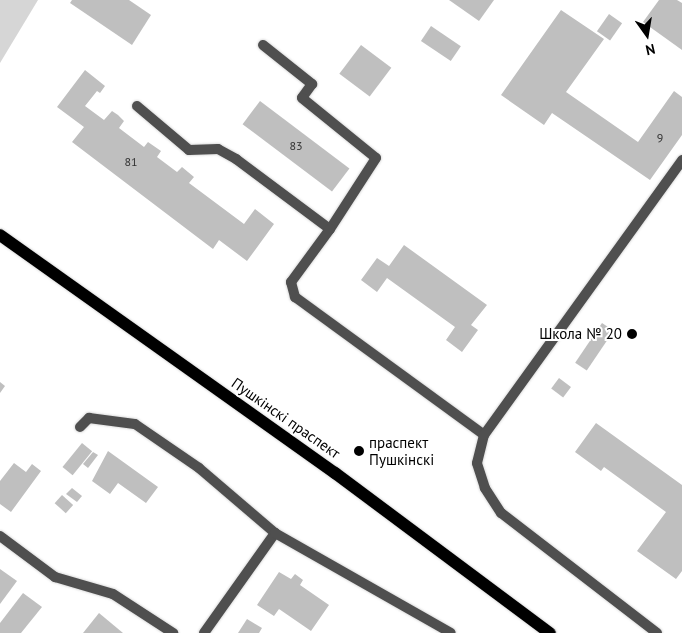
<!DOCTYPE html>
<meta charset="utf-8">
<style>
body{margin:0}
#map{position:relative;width:682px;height:633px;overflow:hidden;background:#fff;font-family:"PT Sans",sans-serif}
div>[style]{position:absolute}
.green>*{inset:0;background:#d6d6d6}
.building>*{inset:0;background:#bfbfbf;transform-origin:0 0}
.roads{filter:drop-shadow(0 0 1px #dbdbdb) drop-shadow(0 0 1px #dbdbdb)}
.service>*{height:10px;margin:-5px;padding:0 5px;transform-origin:5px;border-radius:5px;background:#4f4f4f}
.minor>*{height:10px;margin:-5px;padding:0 5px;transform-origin:5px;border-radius:5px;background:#4f4f4f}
.primary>*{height:12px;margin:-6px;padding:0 6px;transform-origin:6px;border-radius:6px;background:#000}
.dots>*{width:14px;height:14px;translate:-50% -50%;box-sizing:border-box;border:2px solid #fff;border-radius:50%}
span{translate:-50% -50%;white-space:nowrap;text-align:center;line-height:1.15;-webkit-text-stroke:4px #fff;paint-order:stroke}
.number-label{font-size:12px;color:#303030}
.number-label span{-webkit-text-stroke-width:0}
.poi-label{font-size:15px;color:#000}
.right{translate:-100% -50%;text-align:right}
.left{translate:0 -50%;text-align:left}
.street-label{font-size:15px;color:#000}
.north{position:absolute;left:622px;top:10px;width:50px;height:50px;-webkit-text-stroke:4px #fff;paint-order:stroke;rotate:167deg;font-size:14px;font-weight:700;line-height:20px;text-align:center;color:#000}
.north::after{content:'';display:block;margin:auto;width:18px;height:22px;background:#000;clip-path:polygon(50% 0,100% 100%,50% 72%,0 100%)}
</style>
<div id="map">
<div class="green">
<div style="clip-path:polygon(0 0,38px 0,0 63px)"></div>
</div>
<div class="building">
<div style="clip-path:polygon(72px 0,129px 0,151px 15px,132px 45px,70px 3px)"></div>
<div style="clip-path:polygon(449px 0,494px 0,479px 21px)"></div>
<div style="clip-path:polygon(659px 0,677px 0,682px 3px,682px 50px,643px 22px)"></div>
<div style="clip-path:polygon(561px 10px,604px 39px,566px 92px,638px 142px,674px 91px,682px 97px,682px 135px,650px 180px,552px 113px,544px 125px,501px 95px)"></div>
<div style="left:609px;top:14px;width:16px;height:21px;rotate:35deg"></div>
<div style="left:431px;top:26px;width:36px;height:18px;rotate:34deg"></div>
<div style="left:361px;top:45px;width:38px;height:36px;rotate:37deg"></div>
<div style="clip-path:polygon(85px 70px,105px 86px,100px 93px,97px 91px,85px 106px,104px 120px,112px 111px,118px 115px,124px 121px,119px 128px,144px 147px,148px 142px,161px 151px,157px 157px,177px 172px,182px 167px,194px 177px,189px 183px,244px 224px,255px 209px,274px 224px,247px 261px,219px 240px,213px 249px,72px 142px,84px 127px,57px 107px)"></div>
<div style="left:260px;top:101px;width:112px;height:29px;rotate:37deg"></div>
<div style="clip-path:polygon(404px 245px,487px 305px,471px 325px,478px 330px,462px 352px,446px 340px,455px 327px,387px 278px,377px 292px,361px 280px,377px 258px,389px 266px)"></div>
<div style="left:602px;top:323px;width:14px;height:48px;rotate:34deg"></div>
<div style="left:559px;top:378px;width:15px;height:13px;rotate:37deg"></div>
<div style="clip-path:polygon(0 382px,5px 386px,0 393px)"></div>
<div style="clip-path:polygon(596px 423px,682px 485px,682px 571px,676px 579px,637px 551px,666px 512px,604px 467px,601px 471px,575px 452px)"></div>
<div style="left:82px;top:443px;width:13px;height:31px;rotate:39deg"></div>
<div style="clip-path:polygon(108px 451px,158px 487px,146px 503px,118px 483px,110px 494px,92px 481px)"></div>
<div style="clip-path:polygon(93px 452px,98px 455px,88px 468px,83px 464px)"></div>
<div style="clip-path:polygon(14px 463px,26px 472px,32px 464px,41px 471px,11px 512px,0 504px,0 481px)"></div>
<div style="clip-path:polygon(72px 488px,82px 496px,77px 502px,66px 494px)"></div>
<div style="left:62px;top:495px;width:15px;height:11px;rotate:42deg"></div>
<div style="clip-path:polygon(0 569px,17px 581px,0 604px)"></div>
<div style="clip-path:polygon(279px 572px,291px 579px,295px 574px,303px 580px,300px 585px,329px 605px,311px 631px,279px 609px,274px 616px,257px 605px)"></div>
<div style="clip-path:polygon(23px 593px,42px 607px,21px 633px,0 633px,0 623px)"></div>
<div style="clip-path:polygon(99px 613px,123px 633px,83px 633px)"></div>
<div style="clip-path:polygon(247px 619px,262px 628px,259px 633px,238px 633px)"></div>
</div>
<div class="roads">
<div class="service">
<div style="left:263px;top:45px;width:63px;rotate:38.5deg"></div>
<div style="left:312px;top:84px;width:17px;rotate:126deg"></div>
<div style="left:302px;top:98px;width:95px;rotate:39deg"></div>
<div style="left:376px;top:158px;width:85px;rotate:122.9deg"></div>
<div style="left:137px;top:106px;width:68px;rotate:40.2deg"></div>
<div style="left:189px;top:150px;width:29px;rotate:-2deg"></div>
<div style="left:218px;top:149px;width:21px;rotate:29deg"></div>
<div style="left:236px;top:159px;width:117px;rotate:36.7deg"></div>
<div style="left:330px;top:229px;width:66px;rotate:126.3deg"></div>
<div style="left:291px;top:282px;width:16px;rotate:75deg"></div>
<div style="left:295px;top:297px;width:234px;rotate:36.1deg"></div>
<div style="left:80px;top:427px;width:13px;rotate:-45deg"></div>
<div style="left:89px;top:418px;width:46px;rotate:7.4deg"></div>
<div style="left:135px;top:424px;width:78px;rotate:34.5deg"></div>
<div style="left:199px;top:468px;width:100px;rotate:40.5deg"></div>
</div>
<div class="minor">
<div style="left:0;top:536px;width:69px;rotate:36.7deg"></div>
<div style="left:55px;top:577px;width:60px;rotate:16.3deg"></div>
<div style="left:113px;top:594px;width:72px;rotate:33deg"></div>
<div style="left:204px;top:633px;width:123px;rotate:-54.6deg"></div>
<div style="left:275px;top:533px;width:202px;rotate:29.6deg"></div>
<div style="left:657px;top:633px;width:197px;rotate:-142.4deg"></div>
<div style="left:501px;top:513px;width:30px;rotate:-123deg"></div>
<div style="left:485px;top:488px;width:26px;rotate:-108deg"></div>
<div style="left:477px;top:463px;width:29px;rotate:-76deg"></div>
<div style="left:484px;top:435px;width:339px;rotate:-54.2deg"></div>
</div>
<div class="primary">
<div style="left:0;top:235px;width:411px;rotate:35.4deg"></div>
<div style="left:335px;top:473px;width:268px;rotate:36.7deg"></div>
</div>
</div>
<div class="dots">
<div style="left:632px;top:334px;background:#000"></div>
<div style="left:359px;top:451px;background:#000"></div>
</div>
<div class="number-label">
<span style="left:660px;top:138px">9</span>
<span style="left:296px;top:146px">83</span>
<span style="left:131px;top:162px">81</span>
</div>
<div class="poi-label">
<span class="right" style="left:622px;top:334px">Школа № 20</span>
<span class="left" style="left:369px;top:451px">праспект<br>Пушкінскі</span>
</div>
<div class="street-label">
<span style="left:286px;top:418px;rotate:35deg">Пушкінскі праспект</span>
</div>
<div class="north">N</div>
</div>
